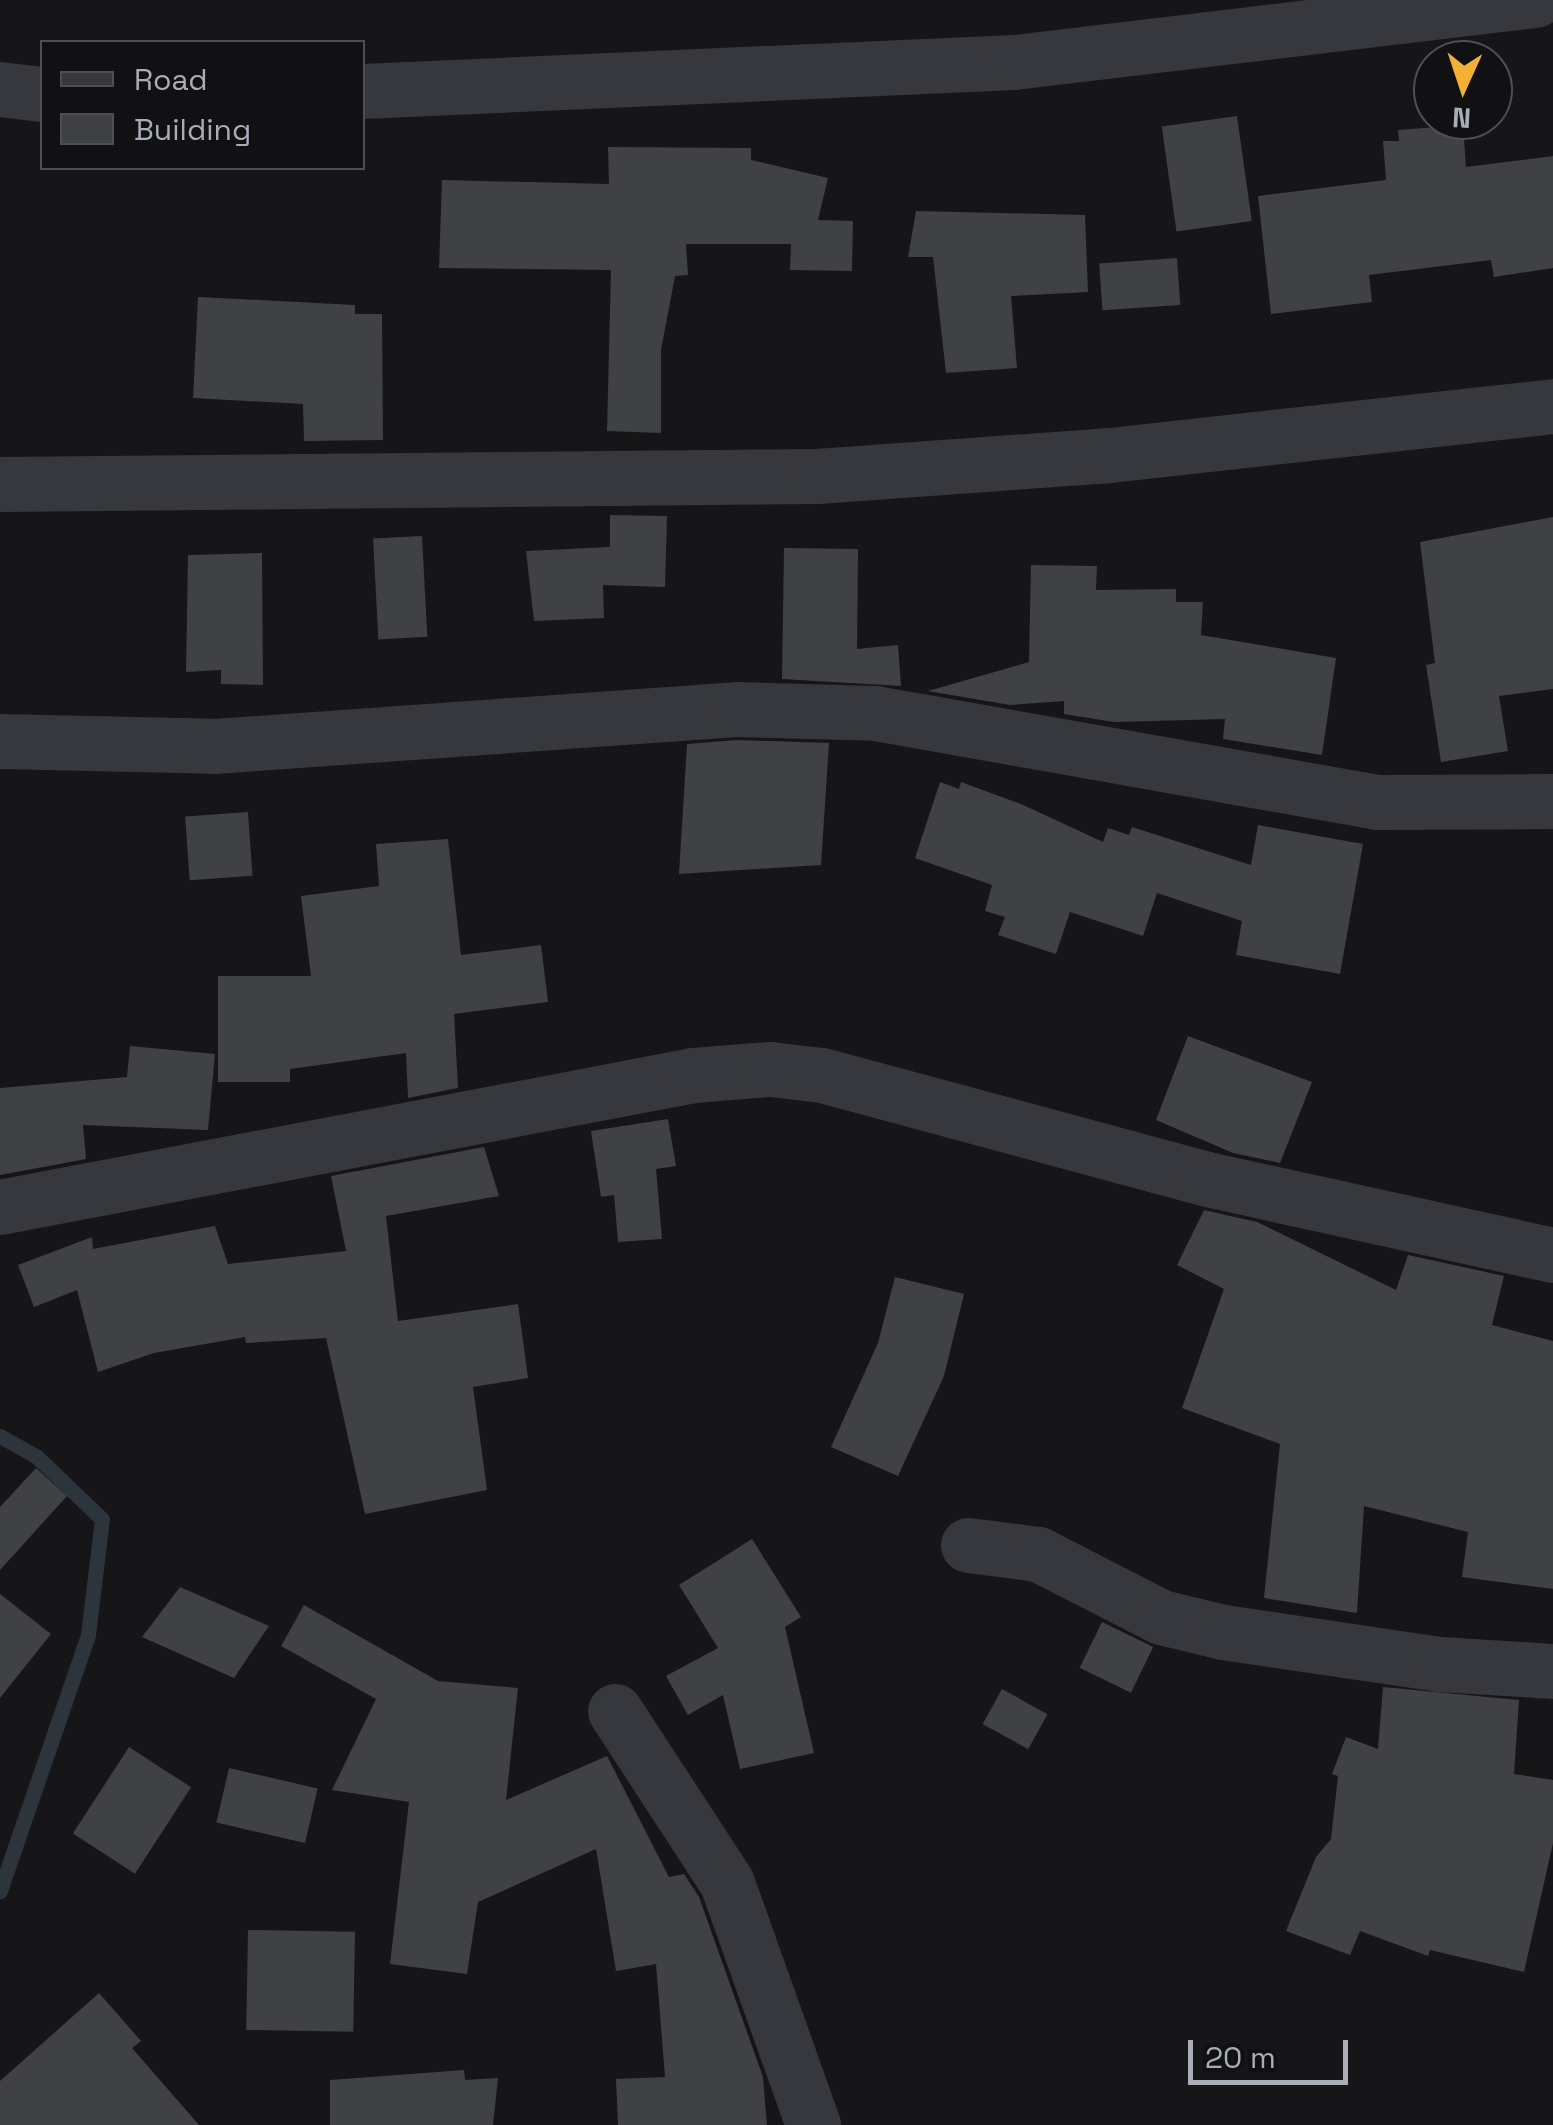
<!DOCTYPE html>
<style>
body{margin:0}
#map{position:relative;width:1553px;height:2125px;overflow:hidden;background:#161618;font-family:"Space Grotesk",sans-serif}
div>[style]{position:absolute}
.stream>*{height:15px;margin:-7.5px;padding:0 7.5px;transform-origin:7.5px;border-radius:7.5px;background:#2c353c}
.building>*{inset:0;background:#404145;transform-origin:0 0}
.minor>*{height:55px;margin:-27.5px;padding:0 27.5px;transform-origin:27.5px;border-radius:27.5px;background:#37383d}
span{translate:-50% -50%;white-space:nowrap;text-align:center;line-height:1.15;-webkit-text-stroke:8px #111113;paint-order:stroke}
.legend{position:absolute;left:40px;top:40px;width:325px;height:130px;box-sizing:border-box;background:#111113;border:2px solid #4d4f55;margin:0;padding:12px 18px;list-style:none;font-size:30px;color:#a8adb8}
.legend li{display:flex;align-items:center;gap:20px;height:50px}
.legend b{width:50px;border:2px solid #4d4f55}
.north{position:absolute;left:1413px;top:40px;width:100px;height:100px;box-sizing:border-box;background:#111113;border:2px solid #4d4f55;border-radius:50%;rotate:183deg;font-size:28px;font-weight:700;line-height:40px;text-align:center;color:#a8adb8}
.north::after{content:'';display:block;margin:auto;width:35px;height:45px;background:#f2b134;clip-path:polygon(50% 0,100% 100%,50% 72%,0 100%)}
.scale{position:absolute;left:1188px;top:2040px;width:160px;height:45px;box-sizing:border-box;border:5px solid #a8adb8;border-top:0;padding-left:12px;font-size:30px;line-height:35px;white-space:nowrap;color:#a8adb8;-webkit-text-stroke:8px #111113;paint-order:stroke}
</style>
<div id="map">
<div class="stream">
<div style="left:0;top:1436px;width:41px;rotate:29.1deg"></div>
<div style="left:36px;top:1456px;width:91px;rotate:43.7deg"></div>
<div style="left:102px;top:1519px;width:117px;rotate:96.9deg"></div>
<div style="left:88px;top:1635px;width:271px;rotate:109deg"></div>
</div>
<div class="building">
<div style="left:1237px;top:116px;width:106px;height:76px;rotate:82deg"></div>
<div style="clip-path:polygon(1463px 125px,1466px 167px,1553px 156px,1553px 268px,1494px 277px,1491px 260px,1369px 275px,1372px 302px,1271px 314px,1258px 196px,1386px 180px,1383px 141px,1399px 141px,1398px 130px)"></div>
<div style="clip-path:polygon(608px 147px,751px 148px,751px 160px,828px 178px,818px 220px,853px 221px,852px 271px,790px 270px,791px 244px,686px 244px,688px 275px,675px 276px,661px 350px,661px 433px,607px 431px,611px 270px,439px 268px,442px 180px,609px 184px)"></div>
<div style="clip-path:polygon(916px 211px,1085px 215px,1088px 292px,1011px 296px,1017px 368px,946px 373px,933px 257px,908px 257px)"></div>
<div style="left:1177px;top:258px;width:47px;height:78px;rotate:86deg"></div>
<div style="clip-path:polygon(198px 297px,355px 305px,355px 314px,382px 314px,383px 440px,304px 441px,303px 404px,193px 398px)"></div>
<div style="clip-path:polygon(610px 515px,667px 516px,665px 587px,603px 585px,604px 618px,534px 621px,526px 551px,610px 547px)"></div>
<div style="clip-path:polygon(1553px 517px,1553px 689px,1499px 696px,1508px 751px,1441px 762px,1426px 665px,1435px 663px,1420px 542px)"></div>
<div style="left:422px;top:536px;width:101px;height:49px;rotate:87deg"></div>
<div style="clip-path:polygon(784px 548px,858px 549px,857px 649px,898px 645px,901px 686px,782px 679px)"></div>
<div style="clip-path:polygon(262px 553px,263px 685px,221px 684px,221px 670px,186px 672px,188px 555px)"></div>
<div style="clip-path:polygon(1031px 565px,1097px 566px,1096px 590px,1176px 589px,1176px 602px,1203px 602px,1201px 635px,1336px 658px,1322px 755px,1223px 739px,1225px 719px,1114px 722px,1064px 714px,1064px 701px,1010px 705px,928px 691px,1029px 662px)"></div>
<div style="clip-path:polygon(737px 740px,829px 743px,821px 865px,679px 874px,687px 744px)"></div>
<div style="clip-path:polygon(940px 782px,959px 789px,961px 782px,1021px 804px,1103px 842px,1108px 828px,1129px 835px,1132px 827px,1251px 865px,1258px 825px,1363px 844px,1340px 974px,1236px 955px,1242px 921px,1157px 893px,1143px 936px,1070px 912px,1056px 954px,998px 935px,1005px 917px,985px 911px,992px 885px,915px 858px)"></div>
<div style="left:248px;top:812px;width:64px;height:63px;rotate:86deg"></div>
<div style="clip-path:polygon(448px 839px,461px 955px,541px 945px,548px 1002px,454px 1014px,458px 1088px,408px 1098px,406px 1053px,290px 1069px,290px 1082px,218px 1082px,218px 976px,311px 976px,301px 896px,379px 886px,376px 844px)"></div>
<div style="clip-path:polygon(1188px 1036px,1312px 1082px,1280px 1163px,1233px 1153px,1156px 1120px)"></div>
<div style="clip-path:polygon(130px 1046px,215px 1054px,208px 1130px,83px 1125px,86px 1159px,0 1175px,0 1088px,127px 1077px)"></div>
<div style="clip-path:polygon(668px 1119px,676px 1166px,656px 1169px,662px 1239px,618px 1242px,614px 1195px,601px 1197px,591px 1131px)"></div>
<div style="clip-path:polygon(484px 1147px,499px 1196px,386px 1216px,398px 1321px,518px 1304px,528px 1378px,473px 1387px,487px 1490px,365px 1514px,326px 1338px,246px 1343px,245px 1337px,154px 1353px,98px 1372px,77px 1290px,34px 1307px,18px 1265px,92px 1237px,93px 1249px,215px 1226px,228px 1264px,346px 1251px,331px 1176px)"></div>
<div style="clip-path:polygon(1204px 1210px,1257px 1222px,1396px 1290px,1408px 1255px,1504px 1276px,1492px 1325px,1553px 1341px,1553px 1589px,1462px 1577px,1468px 1532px,1364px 1506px,1357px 1613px,1264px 1598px,1280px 1444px,1182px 1408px,1224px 1289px,1177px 1265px)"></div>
<div style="clip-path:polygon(895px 1277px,964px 1294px,944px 1376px,898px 1476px,831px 1447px,878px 1343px)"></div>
<div style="clip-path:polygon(36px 1468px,67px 1496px,0 1570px,0 1507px)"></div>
<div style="clip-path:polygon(752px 1539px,801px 1617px,785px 1627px,814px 1753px,740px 1769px,723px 1695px,688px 1715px,666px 1676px,718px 1648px,679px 1585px)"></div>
<div style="clip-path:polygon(180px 1587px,269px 1626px,234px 1678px,142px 1637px)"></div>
<div style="clip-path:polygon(0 1594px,51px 1634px,0 1698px)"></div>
<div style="clip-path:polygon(304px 1605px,438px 1681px,518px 1688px,506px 1800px,607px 1756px,669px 1877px,684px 1874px,699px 1897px,763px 2077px,767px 2125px,618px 2125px,616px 2079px,665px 2077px,656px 1964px,616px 1971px,596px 1849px,478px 1902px,467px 1974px,390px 1964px,409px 1802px,332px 1790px,376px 1699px,281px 1646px)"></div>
<div style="left:1102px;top:1622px;width:57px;height:51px;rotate:26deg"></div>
<div style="clip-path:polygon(1383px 1687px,1519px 1700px,1514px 1774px,1553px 1780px,1553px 1843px,1524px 1972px,1430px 1950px,1428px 1956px,1360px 1931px,1350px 1955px,1286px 1931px,1316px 1857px,1331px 1839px,1338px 1776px,1332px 1774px,1346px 1737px,1378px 1749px)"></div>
<div style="left:1002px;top:1689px;width:52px;height:40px;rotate:29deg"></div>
<div style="left:129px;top:1747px;width:74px;height:103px;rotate:33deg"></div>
<div style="left:229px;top:1768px;width:91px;height:56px;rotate:13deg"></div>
<div style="left:248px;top:1930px;width:107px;height:100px;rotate:1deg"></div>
<div style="clip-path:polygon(99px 1993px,141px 2041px,132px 2048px,199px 2125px,0 2125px,0 2081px)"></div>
<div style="clip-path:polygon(464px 2070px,465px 2080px,498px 2078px,493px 2125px,330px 2125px,330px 2080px)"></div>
</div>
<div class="minor">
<div style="left:0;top:89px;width:42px;rotate:6.8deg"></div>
<div style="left:362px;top:91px;width:653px;rotate:-2.55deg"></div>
<div style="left:1014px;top:62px;width:525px;rotate:-6.79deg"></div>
<div style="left:0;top:484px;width:817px;rotate:-0.56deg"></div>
<div style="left:817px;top:476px;width:294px;rotate:-4.1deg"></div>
<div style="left:1110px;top:455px;width:446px;rotate:-6.3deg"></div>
<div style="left:0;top:741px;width:214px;rotate:1.3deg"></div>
<div style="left:214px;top:746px;width:523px;rotate:-4.05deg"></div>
<div style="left:736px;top:709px;width:139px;rotate:1.6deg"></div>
<div style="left:875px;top:713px;width:510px;rotate:10.05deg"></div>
<div style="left:1377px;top:802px;width:176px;rotate:-0.3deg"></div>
<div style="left:0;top:1207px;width:705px;rotate:-10.78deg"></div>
<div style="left:693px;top:1075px;width:77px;rotate:-4.5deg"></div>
<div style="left:770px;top:1069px;width:52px;rotate:6.6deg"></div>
<div style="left:822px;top:1075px;width:399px;rotate:15.1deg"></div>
<div style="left:1207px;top:1179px;width:354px;rotate:12.4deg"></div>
<div style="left:968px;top:1545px;width:71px;rotate:7.3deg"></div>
<div style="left:1038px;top:1554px;width:138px;rotate:27.1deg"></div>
<div style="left:1161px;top:1617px;width:64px;rotate:13.6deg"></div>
<div style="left:1223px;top:1632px;width:218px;rotate:8.4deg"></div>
<div style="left:1439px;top:1664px;width:114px;rotate:3.5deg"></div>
<div style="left:615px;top:1711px;width:205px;rotate:56.9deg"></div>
<div style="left:727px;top:1883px;width:257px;rotate:70.4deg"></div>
</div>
<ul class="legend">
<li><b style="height:12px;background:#37383d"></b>Road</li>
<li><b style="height:28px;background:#404145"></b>Building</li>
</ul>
<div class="north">N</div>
<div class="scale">20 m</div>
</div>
